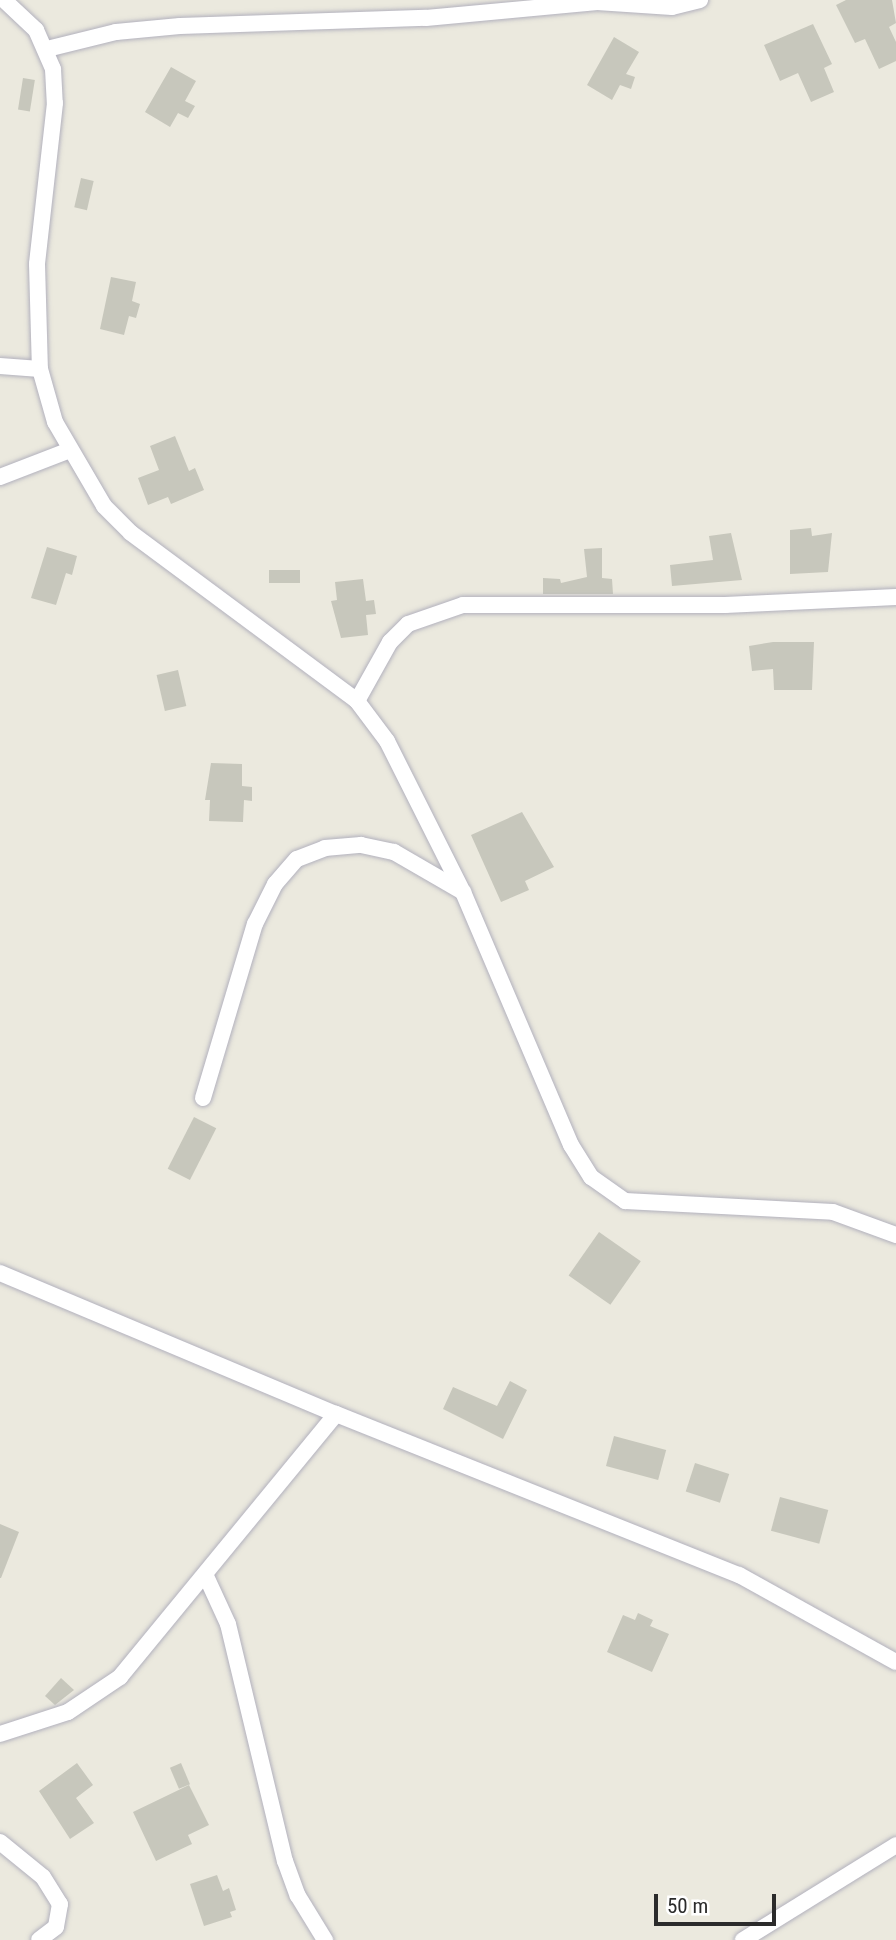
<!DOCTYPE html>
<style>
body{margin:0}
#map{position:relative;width:896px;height:1940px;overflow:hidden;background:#ebe9de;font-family:"Roboto Condensed",sans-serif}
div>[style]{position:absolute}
.building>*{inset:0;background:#c7c7bc;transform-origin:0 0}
.roads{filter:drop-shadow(0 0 2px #b2b1bd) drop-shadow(0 0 2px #b2b1bd)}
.minor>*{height:16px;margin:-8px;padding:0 8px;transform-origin:8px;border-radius:8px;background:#fff}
span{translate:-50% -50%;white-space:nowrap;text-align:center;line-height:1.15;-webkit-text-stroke:5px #fff;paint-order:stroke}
.scale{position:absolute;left:654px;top:1894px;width:122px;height:32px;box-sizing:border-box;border:4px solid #2b2b2b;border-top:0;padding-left:9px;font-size:21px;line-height:24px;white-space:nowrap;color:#2b2b2b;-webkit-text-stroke:5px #fff;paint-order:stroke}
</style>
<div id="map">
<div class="building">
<div style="clip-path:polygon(846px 0,892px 0,896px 23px,889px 27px,896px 42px,896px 61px,879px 69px,865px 39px,855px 43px,836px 5px)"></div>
<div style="clip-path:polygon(813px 24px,832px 64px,824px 68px,834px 92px,811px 102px,798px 73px,780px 81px,764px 45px)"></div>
<div style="clip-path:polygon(614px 37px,639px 52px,626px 74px,635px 77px,631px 89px,620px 85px,612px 100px,587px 85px)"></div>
<div style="clip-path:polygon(171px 67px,196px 81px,185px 101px,195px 106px,188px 118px,178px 113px,170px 127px,145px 112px)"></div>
<div style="left:23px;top:78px;width:12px;height:32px;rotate:9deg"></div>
<div style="left:81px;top:178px;width:13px;height:30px;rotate:13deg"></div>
<div style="clip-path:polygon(111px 277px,136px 282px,132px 301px,140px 304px,136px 318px,129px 316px,124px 335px,100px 329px)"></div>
<div style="clip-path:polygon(175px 436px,189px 471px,195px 468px,204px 490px,171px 504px,168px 497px,148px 505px,138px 478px,159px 470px,150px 446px)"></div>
<div style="clip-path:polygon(811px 528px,812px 536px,832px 533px,828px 572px,790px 574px,790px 530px)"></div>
<div style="clip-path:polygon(731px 533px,742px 580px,672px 586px,670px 565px,713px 560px,709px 536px)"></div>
<div style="clip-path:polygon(47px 547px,77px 556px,72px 575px,66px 573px,56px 605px,31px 598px)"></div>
<div style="clip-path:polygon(602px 548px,602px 578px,612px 579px,613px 594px,543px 594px,543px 578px,560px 579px,561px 583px,587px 577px,584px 549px)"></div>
<div style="left:300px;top:570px;width:13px;height:31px;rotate:90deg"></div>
<div style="clip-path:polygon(363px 579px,366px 601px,374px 600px,376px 614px,366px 615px,368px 635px,341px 638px,331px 601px,337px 600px,335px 582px)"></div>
<div style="clip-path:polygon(773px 642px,814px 642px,812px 690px,774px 690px,773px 669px,752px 671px,749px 646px)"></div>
<div style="left:178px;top:670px;width:37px;height:22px;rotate:77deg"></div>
<div style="clip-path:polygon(211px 763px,242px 764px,242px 786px,252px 787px,252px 801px,244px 800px,243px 822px,209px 821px,210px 800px,205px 800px)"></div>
<div style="clip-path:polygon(522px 812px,554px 867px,525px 881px,529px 890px,501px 902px,471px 835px)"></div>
<div style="left:194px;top:1117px;width:25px;height:58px;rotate:27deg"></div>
<div style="left:599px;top:1232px;width:51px;height:53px;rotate:35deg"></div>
<div style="clip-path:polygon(510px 1381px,527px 1390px,503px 1439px,443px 1409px,453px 1387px,497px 1406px)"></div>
<div style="left:614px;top:1436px;width:54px;height:31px;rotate:15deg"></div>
<div style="left:695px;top:1463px;width:36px;height:30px;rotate:18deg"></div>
<div style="left:780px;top:1497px;width:50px;height:35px;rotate:15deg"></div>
<div style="clip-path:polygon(0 1524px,19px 1532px,1px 1578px,0 1578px)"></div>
<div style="clip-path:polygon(638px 1613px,653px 1620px,650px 1626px,669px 1634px,652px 1672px,607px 1652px,623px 1615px,635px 1620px)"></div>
<div style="clip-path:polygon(61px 1678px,74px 1690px,55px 1705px,45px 1696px)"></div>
<div style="clip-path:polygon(77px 1763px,93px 1785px,76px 1798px,94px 1823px,70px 1839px,39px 1791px)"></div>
<div style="left:181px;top:1763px;width:23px;height:12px;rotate:67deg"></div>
<div style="clip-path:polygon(189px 1785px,209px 1825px,188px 1835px,192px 1844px,156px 1861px,133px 1812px)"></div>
<div style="clip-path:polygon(217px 1875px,223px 1891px,229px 1888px,236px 1910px,230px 1912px,232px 1917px,204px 1926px,190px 1884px)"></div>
</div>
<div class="roads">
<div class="minor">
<div style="left:4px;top:0;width:44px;rotate:43.2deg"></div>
<div style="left:36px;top:30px;width:43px;rotate:66.4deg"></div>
<div style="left:53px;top:69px;width:34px;rotate:87deg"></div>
<div style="left:55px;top:103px;width:162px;rotate:96.4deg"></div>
<div style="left:37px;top:264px;width:105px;rotate:88.4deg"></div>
<div style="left:40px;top:369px;width:55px;rotate:74.2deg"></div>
<div style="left:55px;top:422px;width:97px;rotate:59.7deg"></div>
<div style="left:104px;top:506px;width:38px;rotate:45deg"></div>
<div style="left:131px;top:533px;width:282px;rotate:36.6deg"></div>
<div style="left:357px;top:701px;width:50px;rotate:53.1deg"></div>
<div style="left:387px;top:741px;width:169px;rotate:63.3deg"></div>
<div style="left:463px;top:892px;width:275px;rotate:66.9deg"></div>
<div style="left:571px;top:1145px;width:38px;rotate:58deg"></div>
<div style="left:591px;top:1177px;width:42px;rotate:35.2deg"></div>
<div style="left:625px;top:1201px;width:208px;rotate:3deg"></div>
<div style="left:833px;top:1212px;width:67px;rotate:20.1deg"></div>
<div style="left:47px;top:49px;width:71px;rotate:-13.8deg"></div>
<div style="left:116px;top:32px;width:64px;rotate:-5.4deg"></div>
<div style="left:180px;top:26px;width:246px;rotate:-1.9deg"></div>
<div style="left:426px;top:18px;width:172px;rotate:-5.3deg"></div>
<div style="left:597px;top:2px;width:75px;rotate:3.8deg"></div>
<div style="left:672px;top:7px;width:29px;rotate:-14deg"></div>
<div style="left:0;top:366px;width:40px;rotate:4.3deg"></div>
<div style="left:0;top:477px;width:75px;rotate:-21.1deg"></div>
<div style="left:357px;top:701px;width:68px;rotate:-60.8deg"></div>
<div style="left:390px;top:642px;width:25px;rotate:-45deg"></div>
<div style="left:408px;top:624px;width:58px;rotate:-19.1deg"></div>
<div style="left:463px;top:605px;width:262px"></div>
<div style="left:725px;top:605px;width:171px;rotate:-2.7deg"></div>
<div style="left:203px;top:1098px;width:182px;rotate:-73.4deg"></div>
<div style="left:255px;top:924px;width:45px;rotate:-63.4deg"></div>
<div style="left:275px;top:884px;width:33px;rotate:-49deg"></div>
<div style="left:297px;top:859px;width:30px;rotate:-21deg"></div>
<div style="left:325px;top:848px;width:36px;rotate:-5deg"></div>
<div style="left:361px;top:845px;width:34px;rotate:12deg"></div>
<div style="left:394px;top:852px;width:80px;rotate:30.1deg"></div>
<div style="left:0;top:1273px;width:364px;rotate:22.8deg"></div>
<div style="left:336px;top:1414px;width:434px;rotate:21.8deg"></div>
<div style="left:739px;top:1575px;width:179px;rotate:29deg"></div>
<div style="left:205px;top:1574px;width:55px;rotate:65.3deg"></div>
<div style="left:228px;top:1624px;width:244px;rotate:76.5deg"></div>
<div style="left:285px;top:1861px;width:37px;rotate:70deg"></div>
<div style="left:298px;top:1896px;width:52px;rotate:58.5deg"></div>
<div style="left:0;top:1734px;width:71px;rotate:-17.9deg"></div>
<div style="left:68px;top:1712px;width:63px;rotate:-33.9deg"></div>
<div style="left:120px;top:1677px;width:340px;rotate:-50.6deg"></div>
<div style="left:0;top:1842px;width:55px;rotate:39.1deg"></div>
<div style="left:43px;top:1877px;width:32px;rotate:58deg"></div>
<div style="left:60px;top:1904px;width:23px;rotate:100deg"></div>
<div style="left:56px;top:1927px;width:21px;rotate:143deg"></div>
<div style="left:743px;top:1940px;width:180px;rotate:-31.8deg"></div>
</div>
</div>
<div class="scale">50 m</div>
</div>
